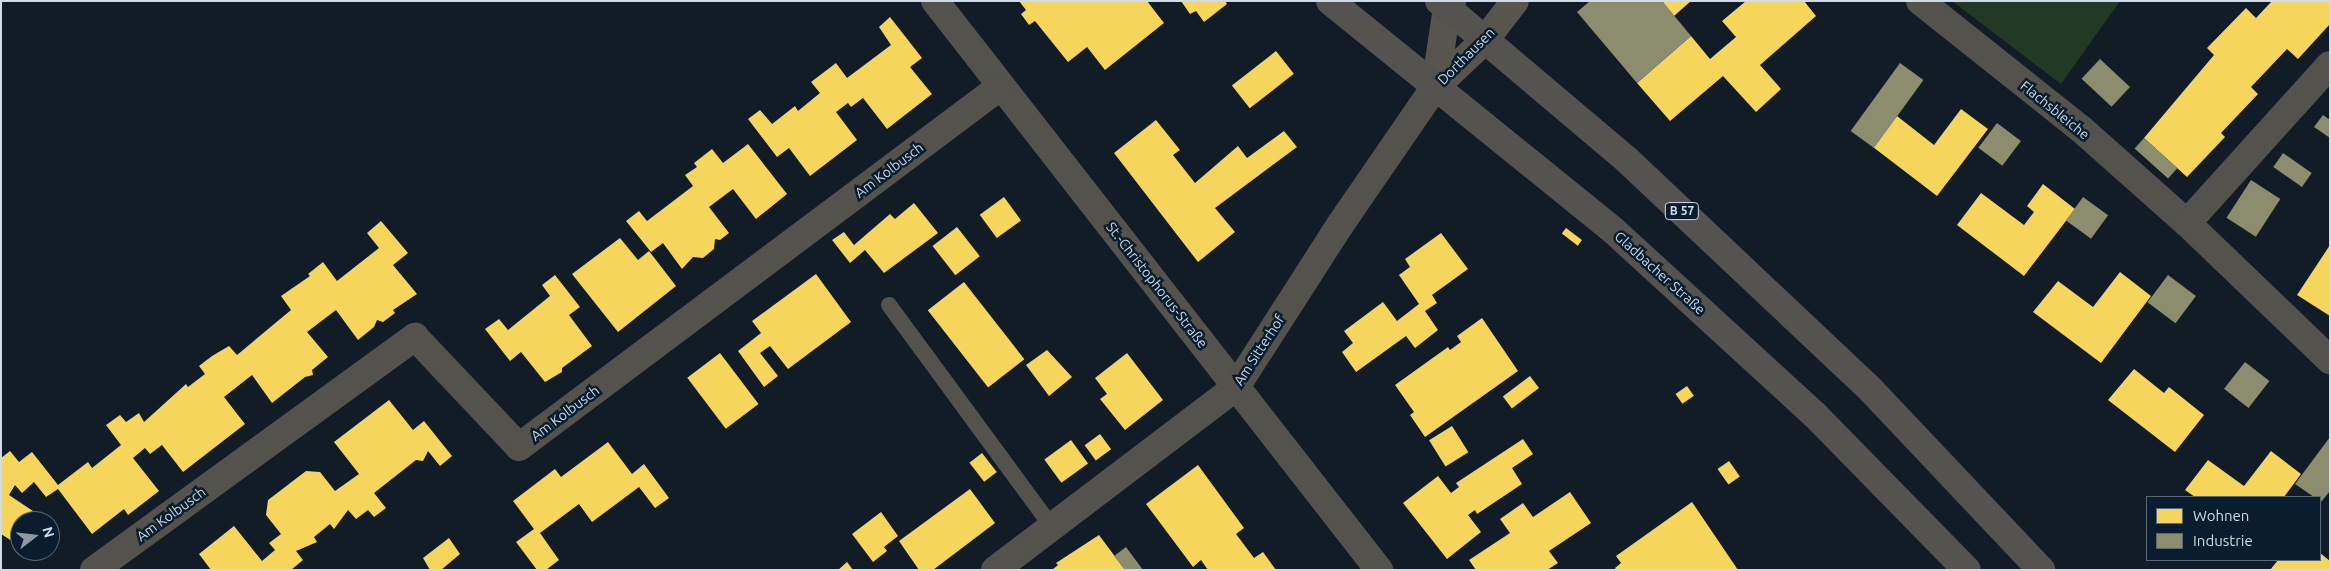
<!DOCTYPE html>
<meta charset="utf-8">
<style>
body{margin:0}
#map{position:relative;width:2331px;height:571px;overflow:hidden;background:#111c26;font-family:Ubuntu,sans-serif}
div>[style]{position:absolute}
.green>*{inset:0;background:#243925}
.homes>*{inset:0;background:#f6d55c;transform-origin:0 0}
.industry>*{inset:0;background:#8c8c6e;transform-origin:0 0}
.lane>*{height:16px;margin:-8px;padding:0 8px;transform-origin:8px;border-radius:8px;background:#53524d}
.street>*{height:28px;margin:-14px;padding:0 14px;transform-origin:14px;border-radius:14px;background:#53524d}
.secondary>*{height:28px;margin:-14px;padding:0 14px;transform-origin:14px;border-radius:14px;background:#58554f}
.primary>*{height:28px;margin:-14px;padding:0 14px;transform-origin:14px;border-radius:14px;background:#54534f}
span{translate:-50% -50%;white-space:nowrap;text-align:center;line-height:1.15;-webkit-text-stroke:5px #091d2e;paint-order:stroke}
.shield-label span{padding:1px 4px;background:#091d2e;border:1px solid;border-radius:4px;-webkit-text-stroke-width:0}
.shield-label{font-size:12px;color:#cfdce7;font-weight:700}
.street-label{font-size:14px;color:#cfdce7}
.frame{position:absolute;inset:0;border:2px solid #cfdce7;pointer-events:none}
.legend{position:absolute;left:2146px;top:496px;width:175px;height:65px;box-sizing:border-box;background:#091d2e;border:1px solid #586978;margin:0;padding:6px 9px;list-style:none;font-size:15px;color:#cfdce7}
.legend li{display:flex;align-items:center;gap:10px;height:25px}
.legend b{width:25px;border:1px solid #586978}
.north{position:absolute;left:10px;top:511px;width:50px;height:50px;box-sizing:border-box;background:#091d2e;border:1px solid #586978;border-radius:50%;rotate:74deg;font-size:14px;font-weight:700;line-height:20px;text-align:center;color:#cfdce7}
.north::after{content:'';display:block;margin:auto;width:18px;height:22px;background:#8c99a3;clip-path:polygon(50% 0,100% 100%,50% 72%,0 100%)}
</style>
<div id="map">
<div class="green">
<div style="clip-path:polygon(1952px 1px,2120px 1px,2061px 84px)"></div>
</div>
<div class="homes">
<div style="clip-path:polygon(1019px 1px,1147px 1px,1164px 23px,1105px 70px,1087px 47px,1068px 62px,1035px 21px,1029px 25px,1021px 14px,1026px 10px)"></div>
<div style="clip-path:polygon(1181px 1px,1225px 1px,1227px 4px,1204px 22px,1196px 11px,1190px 14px)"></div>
<div style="clip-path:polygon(1662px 1px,1691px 1px,1674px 16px)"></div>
<div style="clip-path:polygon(1746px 1px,1804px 1px,1816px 16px,1760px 65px,1781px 89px,1756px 112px,1723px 76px,1670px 121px,1637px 83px,1691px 36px,1710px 59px,1736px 37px,1722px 21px)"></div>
<div style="clip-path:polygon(2272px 1px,2330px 1px,2330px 24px,2298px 59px,2287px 49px,2251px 87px,2258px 94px,2221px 133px,2225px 137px,2187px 177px,2144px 138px,2214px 55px,2207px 48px,2246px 8px,2256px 18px)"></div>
<div style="clip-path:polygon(890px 17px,922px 58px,910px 67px,932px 94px,887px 129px,863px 98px,851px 107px,848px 103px,836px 112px,857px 140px,810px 176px,789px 148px,777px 157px,748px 119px,760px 110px,772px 124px,795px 106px,798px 111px,820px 93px,811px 82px,836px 63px,847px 78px,891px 45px,879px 27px)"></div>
<div style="left:1276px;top:51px;width:29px;height:56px;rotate:52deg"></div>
<div style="clip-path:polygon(1961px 109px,1988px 129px,1937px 196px,1873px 147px,1897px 116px,1934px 145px)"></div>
<div style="clip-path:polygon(1156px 120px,1180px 150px,1173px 155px,1195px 183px,1238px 146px,1247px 158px,1284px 131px,1297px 147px,1215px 208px,1235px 232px,1198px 262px,1114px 153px)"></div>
<div style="clip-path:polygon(748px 144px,787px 194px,756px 219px,733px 189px,709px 207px,729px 233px,720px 240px,715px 239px,714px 249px,703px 258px,693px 257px,682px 269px,663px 243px,651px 252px,626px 221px,639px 211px,647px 221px,693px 186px,685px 175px,697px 167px,694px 163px,712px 149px,723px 163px)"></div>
<div style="clip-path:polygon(2043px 184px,2075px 209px,2024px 276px,1957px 225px,1981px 193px,2024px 225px,2034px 212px,2027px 206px)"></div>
<div style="left:1004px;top:197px;width:29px;height:30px;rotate:54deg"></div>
<div style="clip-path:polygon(914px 203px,938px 233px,884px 273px,865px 250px,850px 263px,832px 240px,844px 232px,854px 245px,890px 214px,895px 219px)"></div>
<div style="clip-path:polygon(381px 221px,408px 253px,393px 265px,417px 294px,393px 310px,395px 313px,383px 322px,377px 320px,374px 327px,358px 340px,336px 310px,307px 332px,328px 357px,312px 370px,313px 375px,305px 377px,272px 403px,252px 375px,224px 397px,245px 424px,183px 472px,162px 445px,150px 454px,145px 448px,133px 458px,159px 491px,128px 515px,124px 509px,92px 534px,58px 489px,46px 497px,34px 482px,22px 493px,15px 485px,9px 495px,33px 511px,26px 521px,20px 521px,20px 529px,12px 541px,1px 534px,1px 458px,10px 451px,19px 462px,32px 452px,58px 485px,88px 462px,92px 468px,121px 445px,106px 425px,120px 415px,126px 422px,139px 413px,144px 422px,186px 384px,188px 387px,205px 374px,199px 366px,212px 356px,229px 346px,237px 355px,291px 310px,281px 296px,310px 276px,308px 274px,323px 262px,337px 281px,379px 248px,367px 233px)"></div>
<div style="left:957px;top:227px;width:37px;height:31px;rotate:52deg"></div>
<div style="left:1566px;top:228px;width:20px;height:7px;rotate:37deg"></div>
<div style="clip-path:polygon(1441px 233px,1468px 269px,1432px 295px,1437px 303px,1425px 311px,1438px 330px,1415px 348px,1406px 336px,1356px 372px,1342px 352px,1353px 343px,1344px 331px,1383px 302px,1397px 321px,1419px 304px,1399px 275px,1410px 267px,1405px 259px)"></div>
<div style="clip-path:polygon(620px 238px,638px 260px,649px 251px,676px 286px,618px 332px,572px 274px)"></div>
<div style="clip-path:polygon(2330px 245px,2330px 316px,2297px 295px)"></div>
<div style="clip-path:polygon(2120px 272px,2151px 296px,2101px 363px,2033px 312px,2058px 281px,2093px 307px)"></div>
<div style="clip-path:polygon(816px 274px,851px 322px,788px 369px,770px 346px,760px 353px,778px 376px,764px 387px,738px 351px,761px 333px,752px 321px)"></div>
<div style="clip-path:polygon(555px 275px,580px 307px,569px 315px,592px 346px,562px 368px,562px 372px,545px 382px,521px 352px,510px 361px,485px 329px,499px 319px,508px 330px,550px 296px,542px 285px)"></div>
<div style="left:964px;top:282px;width:98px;height:46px;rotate:52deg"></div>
<div style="clip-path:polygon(1482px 318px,1518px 371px,1425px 437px,1410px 415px,1414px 412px,1395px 385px,1448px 347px,1450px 350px,1461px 342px,1457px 336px)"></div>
<div style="clip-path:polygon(1047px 350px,1072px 377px,1049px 396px,1026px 365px)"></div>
<div style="left:720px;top:353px;width:64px;height:41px;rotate:53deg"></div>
<div style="clip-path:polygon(1127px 353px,1163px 400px,1125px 430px,1100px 399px,1107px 394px,1095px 378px)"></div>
<div style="clip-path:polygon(2134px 369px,2164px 393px,2169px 387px,2204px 415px,2175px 452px,2108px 400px)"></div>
<div style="left:1530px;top:376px;width:15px;height:34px;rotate:53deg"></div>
<div style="left:1687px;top:386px;width:12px;height:14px;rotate:55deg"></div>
<div style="clip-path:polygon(389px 400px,413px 430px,424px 421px,452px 456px,440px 466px,428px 451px,423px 461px,416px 460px,374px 493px,386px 508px,374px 517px,368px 510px,356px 519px,348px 510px,334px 529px,330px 524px,314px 537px,317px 542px,296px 551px,303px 560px,291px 570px,211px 570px,199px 554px,234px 526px,262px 561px,275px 550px,269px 543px,281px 534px,266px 515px,268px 500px,306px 471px,320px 472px,335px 491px,359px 474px,334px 442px)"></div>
<div style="left:1452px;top:426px;width:31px;height:27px;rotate:58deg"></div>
<div style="left:1100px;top:434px;width:19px;height:19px;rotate:54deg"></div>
<div style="clip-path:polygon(1523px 439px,1533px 454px,1512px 468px,1522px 484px,1477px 514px,1475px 510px,1468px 515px,1481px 532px,1447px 559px,1403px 503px,1438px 476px,1451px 493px,1459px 487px,1456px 483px)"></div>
<div style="left:1071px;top:440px;width:29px;height:33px;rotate:54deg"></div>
<div style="clip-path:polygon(608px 442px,632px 474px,644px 464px,669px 498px,655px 508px,639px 487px,592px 522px,579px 504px,540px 533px,559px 560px,546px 570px,537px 570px,516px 542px,534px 529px,513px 501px,555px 469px,561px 477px)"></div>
<div style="clip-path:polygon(2271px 451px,2301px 474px,2284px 497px,2195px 497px,2185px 490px,2208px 460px,2244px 486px)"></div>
<div style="left:982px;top:453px;width:24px;height:16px;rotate:52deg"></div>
<div style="left:1729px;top:461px;width:19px;height:14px;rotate:55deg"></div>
<div style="clip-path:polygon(1198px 465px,1244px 528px,1236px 534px,1254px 558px,1263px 552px,1276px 570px,1208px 570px,1201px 560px,1193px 567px,1146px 504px)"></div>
<div style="clip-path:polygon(970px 489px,995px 523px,933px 570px,919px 570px,899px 541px)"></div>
<div style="clip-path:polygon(1570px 492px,1591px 523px,1549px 551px,1558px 563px,1547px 570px,1476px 570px,1469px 560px,1510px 533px,1500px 519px,1523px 503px,1533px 517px)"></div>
<div style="clip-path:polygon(1692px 502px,1738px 570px,1616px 570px,1615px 568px,1621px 563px,1616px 556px)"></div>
<div style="clip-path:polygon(881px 512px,898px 536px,884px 547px,887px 551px,873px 562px,852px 534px)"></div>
<div style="clip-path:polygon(1099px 535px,1125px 570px,1052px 570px,1058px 565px,1056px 563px)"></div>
<div style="clip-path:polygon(449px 538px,460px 554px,441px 570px,430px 570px,423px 558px)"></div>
<div style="clip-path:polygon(2320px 553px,2330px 561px,2330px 570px,2270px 570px,2278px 560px,2320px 560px)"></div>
<div style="clip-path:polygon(847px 562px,853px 570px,838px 570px)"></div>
</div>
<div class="industry">
<div style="clip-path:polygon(1590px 1px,1662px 1px,1691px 36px,1637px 83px,1577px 12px)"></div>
<div style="left:2100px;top:59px;width:41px;height:27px;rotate:43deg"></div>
<div style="left:1900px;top:63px;width:29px;height:84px;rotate:36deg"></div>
<div style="clip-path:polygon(2323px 115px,2330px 120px,2330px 138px,2314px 127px)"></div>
<div style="left:1997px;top:123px;width:30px;height:31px;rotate:37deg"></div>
<div style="left:2144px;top:138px;width:45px;height:14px;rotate:42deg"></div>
<div style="left:2283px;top:153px;width:35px;height:17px;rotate:35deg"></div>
<div style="left:2251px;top:180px;width:35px;height:45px;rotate:33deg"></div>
<div style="left:2083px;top:197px;width:31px;height:29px;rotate:36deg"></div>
<div style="left:2168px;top:275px;width:35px;height:34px;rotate:37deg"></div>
<div style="left:2245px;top:362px;width:31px;height:34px;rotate:38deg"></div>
<div style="clip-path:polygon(2330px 437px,2330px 491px,2321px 502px,2320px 497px,2314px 497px,2295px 484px)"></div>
<div style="clip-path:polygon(1126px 547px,1143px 570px,1125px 570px,1114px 556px)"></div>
</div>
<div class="lane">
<div style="left:889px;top:305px;width:277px;rotate:53.7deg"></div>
</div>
<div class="street">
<div style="left:935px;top:1px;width:722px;rotate:52.03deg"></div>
<div style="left:1920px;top:1px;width:206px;rotate:38.5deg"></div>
<div style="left:2081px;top:129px;width:142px;rotate:41.6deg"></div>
<div style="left:2187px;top:223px;width:198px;rotate:43.8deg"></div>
<div style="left:2187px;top:223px;width:213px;rotate:-47.9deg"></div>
<div style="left:94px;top:570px;width:397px;rotate:-36deg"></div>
<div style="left:415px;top:337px;width:151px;rotate:46.6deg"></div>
<div style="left:519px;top:447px;width:602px;rotate:-36.83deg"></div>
<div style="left:995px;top:570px;width:303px;rotate:-37.2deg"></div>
<div style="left:1236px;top:387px;width:193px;rotate:-57.3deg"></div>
<div style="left:1340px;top:225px;width:168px;rotate:-55.5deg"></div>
</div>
<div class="secondary">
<div style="left:1435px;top:87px;width:69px;rotate:-43.2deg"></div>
<div style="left:1485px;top:40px;width:49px;rotate:-52.4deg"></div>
<div style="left:1435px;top:87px;width:80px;rotate:-81.4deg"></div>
<div style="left:1447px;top:8px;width:9px;rotate:-54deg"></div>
</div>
<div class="primary">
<div style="left:1330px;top:1px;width:365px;rotate:39deg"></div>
<div style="left:1614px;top:231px;width:273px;rotate:42.5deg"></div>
<div style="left:1815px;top:415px;width:217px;rotate:45.6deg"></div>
<div style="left:1439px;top:1px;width:245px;rotate:40.2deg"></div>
<div style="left:1626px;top:159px;width:337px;rotate:43.3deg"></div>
<div style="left:1871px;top:390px;width:248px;rotate:46.6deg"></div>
</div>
<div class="shield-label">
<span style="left:1682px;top:211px">B 57</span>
</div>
<div class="street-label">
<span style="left:1466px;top:56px;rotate:-45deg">Dorthausen</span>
<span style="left:2055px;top:110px;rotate:39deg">Flachsbleiche</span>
<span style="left:889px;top:170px;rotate:-37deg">Am Kolbusch</span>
<span style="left:1660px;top:273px;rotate:42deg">Gladbacher Straße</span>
<span style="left:1157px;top:285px;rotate:52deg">St.-Christophorus-Straße</span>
<span style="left:1259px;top:350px;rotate:-57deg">Am Sitterhof</span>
<span style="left:565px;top:413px;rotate:-37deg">Am Kolbusch</span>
<span style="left:171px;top:514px;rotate:-36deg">Am Kolbusch</span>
</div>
<div class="frame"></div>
<ul class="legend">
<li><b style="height:14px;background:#f6d55c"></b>Wohnen</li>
<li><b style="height:14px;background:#8c8c6e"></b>Industrie</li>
</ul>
<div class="north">N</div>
</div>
